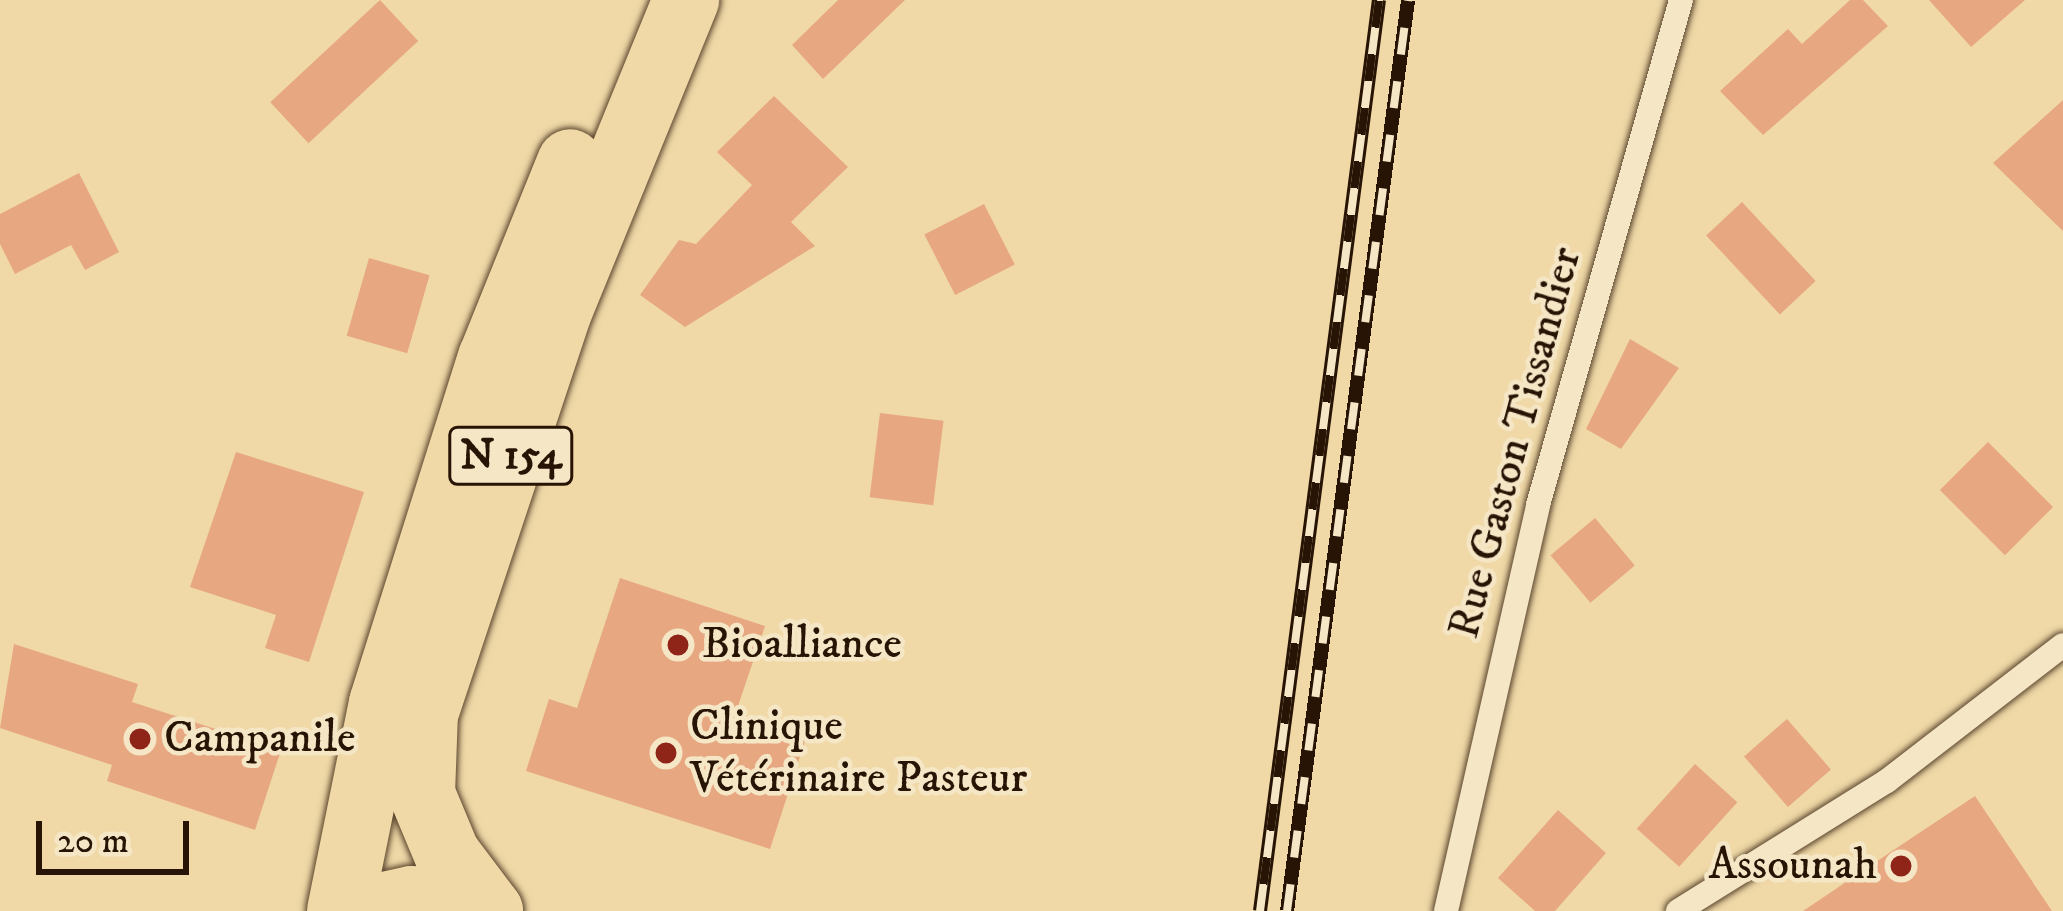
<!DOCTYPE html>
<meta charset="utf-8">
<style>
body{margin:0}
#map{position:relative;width:2063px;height:911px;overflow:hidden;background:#f0d9a7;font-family:"IM FELL DW Pica",serif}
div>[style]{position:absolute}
.building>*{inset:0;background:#e7a881;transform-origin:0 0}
.roads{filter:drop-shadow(0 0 3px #5a452e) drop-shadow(0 0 3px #5a452e)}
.service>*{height:24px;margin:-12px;padding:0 12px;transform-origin:12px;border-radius:12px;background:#f5e6c6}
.primary>*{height:66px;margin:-33px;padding:0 33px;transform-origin:33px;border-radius:33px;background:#f0d9a7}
.rail>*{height:14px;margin-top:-7px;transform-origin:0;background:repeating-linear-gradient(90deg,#f5e6c6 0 27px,#281405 0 54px);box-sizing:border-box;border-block:3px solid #281405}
.dots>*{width:33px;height:33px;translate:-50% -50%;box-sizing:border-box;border:6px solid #f5e6c6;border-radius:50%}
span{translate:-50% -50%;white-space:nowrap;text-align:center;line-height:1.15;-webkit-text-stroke:9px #f5e6c6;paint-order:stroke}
.shield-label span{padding:3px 9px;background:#f5e6c6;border:3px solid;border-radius:9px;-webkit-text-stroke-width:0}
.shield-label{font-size:42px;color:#281405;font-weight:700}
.street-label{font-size:45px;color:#281405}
.poi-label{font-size:45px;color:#281405}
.left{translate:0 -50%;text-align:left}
.right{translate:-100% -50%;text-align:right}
.scale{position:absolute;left:36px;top:821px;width:153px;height:54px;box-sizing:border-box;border:6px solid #281405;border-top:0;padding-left:15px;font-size:36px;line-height:42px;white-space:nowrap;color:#281405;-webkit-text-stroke:9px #f5e6c6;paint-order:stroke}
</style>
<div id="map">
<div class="building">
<div style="left:380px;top:0;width:56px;height:150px;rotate:47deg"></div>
<div style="clip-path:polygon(838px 0,905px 0,823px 79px,792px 45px)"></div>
<div style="clip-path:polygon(1850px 0,1863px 0,1888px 26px,1763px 135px,1720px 91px,1788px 29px,1802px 44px)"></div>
<div style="clip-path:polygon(1929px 0,2025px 0,1971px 47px)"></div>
<div style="clip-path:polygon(774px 96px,848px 167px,791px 222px,815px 246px,685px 327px,640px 295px,679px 240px,696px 244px,752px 185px,717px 152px)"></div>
<div style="clip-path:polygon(2063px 100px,2063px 231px,1993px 163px)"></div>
<div style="clip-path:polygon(79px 173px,119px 252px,85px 270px,71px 245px,15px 274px,0 244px,0 214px)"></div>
<div style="left:1742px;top:202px;width:108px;height:49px;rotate:47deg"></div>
<div style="left:984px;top:204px;width:68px;height:67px;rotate:63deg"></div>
<div style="left:369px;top:258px;width:63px;height:81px;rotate:16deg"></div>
<div style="clip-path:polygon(1630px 339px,1679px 368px,1621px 449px,1586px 429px)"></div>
<div style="left:880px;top:413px;width:64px;height:85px;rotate:7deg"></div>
<div style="left:1988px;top:442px;width:92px;height:68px;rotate:45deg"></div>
<div style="clip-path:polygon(236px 452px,364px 492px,309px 662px,265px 648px,276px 615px,190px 587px)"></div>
<div style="left:1595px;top:518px;width:62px;height:58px;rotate:50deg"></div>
<div style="clip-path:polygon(620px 578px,765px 626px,736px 712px,807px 735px,770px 849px,526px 771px,549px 699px,577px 708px)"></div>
<div style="clip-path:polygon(14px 644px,138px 684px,132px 702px,281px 750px,255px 830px,107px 781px,112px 765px,0 728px)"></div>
<div style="left:1787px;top:719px;width:67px;height:57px;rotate:49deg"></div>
<div style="left:1695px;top:764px;width:57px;height:87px;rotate:42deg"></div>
<div style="clip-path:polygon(1975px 796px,2052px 911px,1803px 911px,1913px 837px)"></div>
<div style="clip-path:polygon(1558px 810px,1606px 853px,1555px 911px,1535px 911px,1498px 878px)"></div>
</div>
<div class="roads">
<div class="service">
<div style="left:1446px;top:911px;width:416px;rotate:-77.2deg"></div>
<div style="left:1538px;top:505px;width:525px;rotate:-74.19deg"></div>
<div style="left:1678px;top:911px;width:246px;rotate:-31.9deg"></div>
<div style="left:1887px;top:781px;width:222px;rotate:-37.7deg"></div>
</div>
<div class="primary">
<div style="left:340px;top:911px;width:212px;rotate:-78.6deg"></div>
<div style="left:382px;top:703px;width:362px;rotate:-72.5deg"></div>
<div style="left:491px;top:358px;width:211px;rotate:-68deg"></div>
<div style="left:357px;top:911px;width:56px;rotate:-12.3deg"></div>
<div style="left:412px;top:899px;width:79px;rotate:8.7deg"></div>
<div style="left:490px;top:911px;width:71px;rotate:-127deg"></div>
<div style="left:447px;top:854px;width:65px;rotate:-112.6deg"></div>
<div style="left:422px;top:794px;width:80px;rotate:-87.9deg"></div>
<div style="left:425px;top:714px;width:427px;rotate:-71.6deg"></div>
<div style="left:560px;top:309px;width:334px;rotate:-67.8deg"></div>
</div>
</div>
<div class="rail">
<div style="left:1260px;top:911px;width:919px;rotate:-82.56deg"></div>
<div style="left:1287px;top:911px;width:919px;rotate:-82.43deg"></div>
</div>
<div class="dots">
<div style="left:678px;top:645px;background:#8f2418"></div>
<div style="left:140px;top:739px;background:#8f2418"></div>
<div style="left:666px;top:753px;background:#8f2418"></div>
<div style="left:1901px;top:866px;background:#8f2418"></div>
</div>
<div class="shield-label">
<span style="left:511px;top:456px">N 154</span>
</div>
<div class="street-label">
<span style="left:1516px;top:443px;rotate:-75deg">Rue Gaston Tissandier</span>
</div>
<div class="poi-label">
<span class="left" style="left:702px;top:645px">Bioalliance</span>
<span class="left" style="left:690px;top:753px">Clinique<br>Vétérinaire Pasteur</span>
<span class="left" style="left:164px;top:739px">Campanile</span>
<span class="right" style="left:1877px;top:866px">Assounah</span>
</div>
<div class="scale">20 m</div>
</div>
